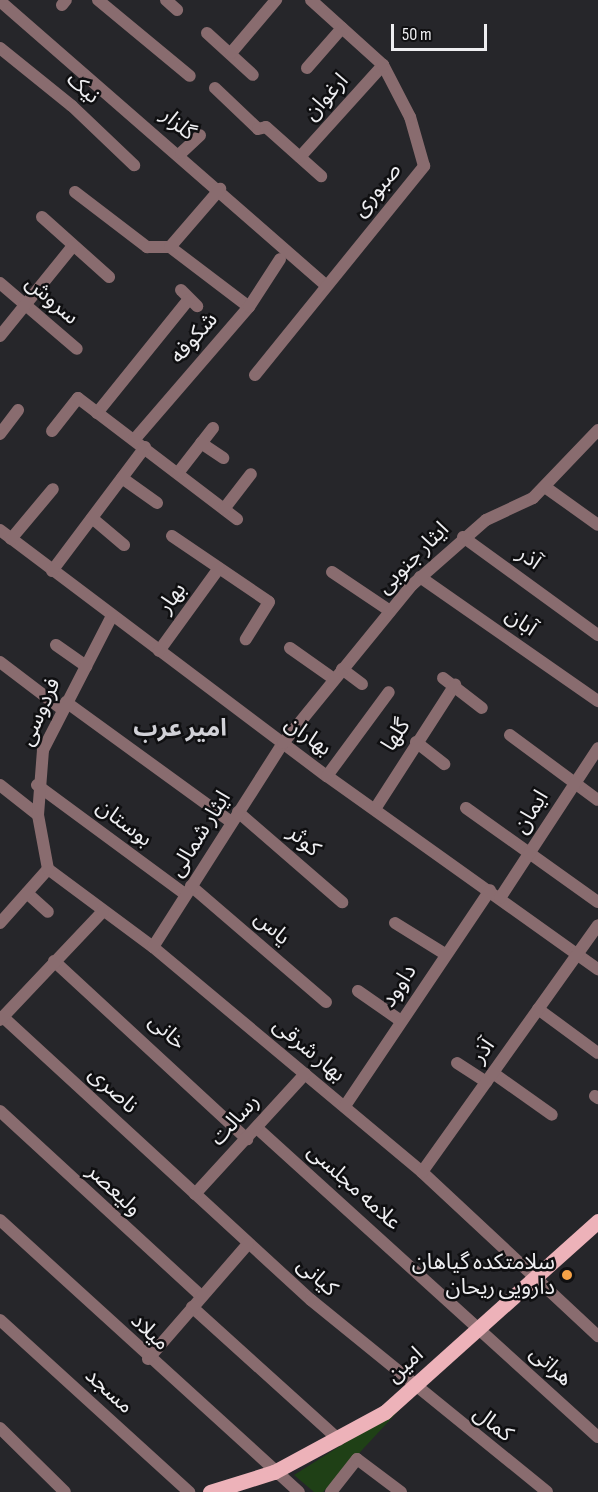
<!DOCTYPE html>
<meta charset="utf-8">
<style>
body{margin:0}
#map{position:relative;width:598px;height:1492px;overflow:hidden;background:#26262a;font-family:"Sofia Sans Condensed","Noto Sans Arabic",sans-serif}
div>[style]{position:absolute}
.green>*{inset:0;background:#1f4016}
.minor>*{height:12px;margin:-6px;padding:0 6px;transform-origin:6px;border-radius:6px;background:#896c6f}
.major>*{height:15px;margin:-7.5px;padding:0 7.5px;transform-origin:7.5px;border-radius:7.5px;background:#edb2b9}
.dots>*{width:16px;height:16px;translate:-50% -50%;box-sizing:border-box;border:3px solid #0f0f11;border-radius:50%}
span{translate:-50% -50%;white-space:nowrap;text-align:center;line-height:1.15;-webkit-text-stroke:5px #0f0f11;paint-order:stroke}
.street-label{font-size:22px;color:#eeeef1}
.poi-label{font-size:22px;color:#eeeef1}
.right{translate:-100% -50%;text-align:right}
.neighbourhood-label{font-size:24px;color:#d1d1d7;font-weight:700}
.scale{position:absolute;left:391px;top:24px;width:96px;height:27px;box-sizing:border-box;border:3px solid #eeeef1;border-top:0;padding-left:8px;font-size:18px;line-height:21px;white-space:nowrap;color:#eeeef1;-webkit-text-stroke:4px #0f0f11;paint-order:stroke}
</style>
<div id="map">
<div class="green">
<div style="clip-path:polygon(402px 1407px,323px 1492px,314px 1492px,294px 1475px)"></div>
</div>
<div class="minor">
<div style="left:98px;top:0;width:119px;rotate:39.6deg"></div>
<div style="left:166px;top:0;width:15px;rotate:42deg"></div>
<div style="left:0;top:1px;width:432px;rotate:41.1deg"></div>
<div style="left:62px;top:5px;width:6px;rotate:-51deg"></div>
<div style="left:207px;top:33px;width:62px;rotate:42.4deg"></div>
<div style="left:0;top:48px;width:92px;rotate:38.9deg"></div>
<div style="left:72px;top:106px;width:86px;rotate:43.6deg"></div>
<div style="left:231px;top:53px;width:70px;rotate:-49.7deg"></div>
<div style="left:307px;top:68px;width:53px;rotate:-48.8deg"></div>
<div style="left:215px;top:88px;width:59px;rotate:43.6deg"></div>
<div style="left:258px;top:129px;width:8px;rotate:-14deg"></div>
<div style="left:266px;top:127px;width:74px;rotate:41.7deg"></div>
<div style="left:181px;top:153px;width:26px;rotate:-43deg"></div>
<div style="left:300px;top:157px;width:124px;rotate:-47.9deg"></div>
<div style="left:75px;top:192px;width:91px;rotate:37.4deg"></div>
<div style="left:147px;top:247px;width:23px"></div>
<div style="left:170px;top:247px;width:99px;rotate:37.2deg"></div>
<div style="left:42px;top:217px;width:90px;rotate:41.8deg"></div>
<div style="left:170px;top:247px;width:77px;rotate:-49.2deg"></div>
<div style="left:0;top:283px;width:101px;rotate:40.6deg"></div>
<div style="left:181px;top:290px;width:23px;rotate:45deg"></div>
<div style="left:0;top:336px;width:116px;rotate:-51deg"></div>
<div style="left:255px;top:375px;width:269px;rotate:-51deg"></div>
<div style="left:424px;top:166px;width:51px;rotate:-105.9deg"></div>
<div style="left:410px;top:117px;width:59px;rotate:-117.4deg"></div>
<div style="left:383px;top:65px;width:97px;rotate:-137.9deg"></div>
<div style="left:97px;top:413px;width:146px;rotate:-51.1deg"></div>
<div style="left:52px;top:431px;width:42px;rotate:-51.8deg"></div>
<div style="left:78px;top:398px;width:200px;rotate:37.3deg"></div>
<div style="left:0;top:434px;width:30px;rotate:-53deg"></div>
<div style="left:134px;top:440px;width:176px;rotate:-49.2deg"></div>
<div style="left:249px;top:307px;width:57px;rotate:-57.1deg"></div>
<div style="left:201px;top:443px;width:27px;rotate:34deg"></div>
<div style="left:178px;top:473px;width:57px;rotate:-52.1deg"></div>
<div style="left:122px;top:478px;width:43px;rotate:35.5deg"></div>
<div style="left:545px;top:487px;width:65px;rotate:35.6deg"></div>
<div style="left:224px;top:509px;width:44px;rotate:-52.4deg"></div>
<div style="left:92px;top:518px;width:42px;rotate:40.2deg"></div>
<div style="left:0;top:530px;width:409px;rotate:37deg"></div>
<div style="left:327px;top:776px;width:333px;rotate:35.5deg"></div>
<div style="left:172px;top:536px;width:117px;rotate:34.2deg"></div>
<div style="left:269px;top:602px;width:44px;rotate:121.9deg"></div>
<div style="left:463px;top:537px;width:167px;rotate:36deg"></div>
<div style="left:11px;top:539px;width:65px;rotate:-50deg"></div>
<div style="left:52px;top:571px;width:155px;rotate:-53.1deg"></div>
<div style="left:332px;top:572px;width:70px;rotate:33.9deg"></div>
<div style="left:420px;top:577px;width:217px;rotate:34.9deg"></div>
<div style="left:56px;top:645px;width:37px;rotate:35deg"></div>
<div style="left:290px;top:648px;width:54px;rotate:35.2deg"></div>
<div style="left:159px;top:651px;width:102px;rotate:-54.1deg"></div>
<div style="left:0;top:662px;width:78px;rotate:37.2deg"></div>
<div style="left:342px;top:669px;width:25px;rotate:37deg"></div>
<div style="left:443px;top:678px;width:49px;rotate:37.6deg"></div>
<div style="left:66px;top:702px;width:204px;rotate:36deg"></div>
<div style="left:510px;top:735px;width:109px;rotate:36.5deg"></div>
<div style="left:416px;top:742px;width:36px;rotate:38deg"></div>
<div style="left:327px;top:776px;width:104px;rotate:-53.6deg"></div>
<div style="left:0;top:785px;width:48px;rotate:38.3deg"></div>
<div style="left:37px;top:785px;width:185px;rotate:36.4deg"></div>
<div style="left:466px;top:808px;width:162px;rotate:35.5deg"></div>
<div style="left:375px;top:809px;width:148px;rotate:-57.2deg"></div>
<div style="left:238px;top:812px;width:138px;rotate:40.9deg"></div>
<div style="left:48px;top:869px;width:131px;rotate:36.6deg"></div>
<div style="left:153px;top:947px;width:351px;rotate:39.9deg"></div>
<div style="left:422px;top:1172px;width:241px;rotate:43deg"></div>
<div style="left:191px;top:886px;width:178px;rotate:40.7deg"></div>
<div style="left:27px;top:893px;width:28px;rotate:42deg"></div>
<div style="left:500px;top:898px;width:179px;rotate:-56.8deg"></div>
<div style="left:0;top:923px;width:72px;rotate:-48.4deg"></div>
<div style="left:48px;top:869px;width:55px;rotate:-100.5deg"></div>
<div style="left:38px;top:815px;width:65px;rotate:-85.6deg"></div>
<div style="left:43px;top:750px;width:151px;rotate:-62.8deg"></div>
<div style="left:395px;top:923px;width:59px;rotate:31.8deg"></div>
<div style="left:153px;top:947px;width:242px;rotate:-57.5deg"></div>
<div style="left:283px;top:743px;width:204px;rotate:-50.8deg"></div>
<div style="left:412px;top:585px;width:98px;rotate:-41.3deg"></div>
<div style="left:486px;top:520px;width:52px;rotate:-25.1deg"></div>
<div style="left:533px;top:498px;width:94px;rotate:-46.3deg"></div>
<div style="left:54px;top:961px;width:263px;rotate:42.7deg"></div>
<div style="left:358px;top:991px;width:52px;rotate:34.9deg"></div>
<div style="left:538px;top:1009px;width:74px;rotate:36.3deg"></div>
<div style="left:3px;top:1017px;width:418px;rotate:42.6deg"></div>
<div style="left:311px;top:1300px;width:304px;rotate:39.1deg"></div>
<div style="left:0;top:1020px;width:150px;rotate:-46.6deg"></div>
<div style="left:457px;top:1063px;width:35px;rotate:33deg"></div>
<div style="left:493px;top:1073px;width:72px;rotate:35.4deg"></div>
<div style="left:595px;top:1096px;width:4px;rotate:34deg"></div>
<div style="left:345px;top:1106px;width:260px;rotate:-56.1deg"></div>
<div style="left:0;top:1111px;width:273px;rotate:42.6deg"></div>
<div style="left:257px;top:1128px;width:460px;rotate:42.2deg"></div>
<div style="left:422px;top:1172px;width:303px;rotate:-54.5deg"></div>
<div style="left:195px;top:1194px;width:163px;rotate:-47.5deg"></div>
<div style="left:0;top:1220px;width:404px;rotate:42.3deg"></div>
<div style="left:192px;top:1307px;width:198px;rotate:42.1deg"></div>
<div style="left:0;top:1320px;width:256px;rotate:42.3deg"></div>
<div style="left:148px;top:1359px;width:152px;rotate:-49deg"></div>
<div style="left:0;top:1428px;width:91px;rotate:44.6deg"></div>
<div style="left:331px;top:1492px;width:42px;rotate:-51.8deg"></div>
<div style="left:357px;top:1459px;width:55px;rotate:36.9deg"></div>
</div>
<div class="major">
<div style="left:210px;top:1492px;width:67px;rotate:-17.4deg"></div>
<div style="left:274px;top:1472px;width:126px;rotate:-28.4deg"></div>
<div style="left:385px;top:1412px;width:286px;rotate:-41.9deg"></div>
</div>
<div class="dots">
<div style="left:567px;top:1275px;background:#f6a247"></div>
</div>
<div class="street-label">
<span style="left:83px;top:88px;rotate:41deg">نیک</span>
<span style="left:326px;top:97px;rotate:-48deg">ارغوان</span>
<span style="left:178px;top:124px;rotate:40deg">گلزار</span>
<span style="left:377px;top:190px;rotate:-50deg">صبوری</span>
<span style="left:52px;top:300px;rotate:41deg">سروش</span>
<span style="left:194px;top:338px;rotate:-49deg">شکوفه</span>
<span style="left:413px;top:558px;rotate:-45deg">ایثار جنوبی</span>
<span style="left:529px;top:558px;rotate:36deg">آذر</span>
<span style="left:172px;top:598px;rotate:-54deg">بهار</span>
<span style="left:521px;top:622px;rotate:35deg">آبان</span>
<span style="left:40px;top:712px;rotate:-66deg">فردوسی</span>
<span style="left:396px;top:735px;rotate:-57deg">گلها</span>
<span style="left:308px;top:736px;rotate:36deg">بهاران</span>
<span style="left:531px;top:812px;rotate:-58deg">ایمان</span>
<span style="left:124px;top:823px;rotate:37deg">بوستان</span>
<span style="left:200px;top:834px;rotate:-58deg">ایثار شمالی</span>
<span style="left:304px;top:841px;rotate:41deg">کوثر</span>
<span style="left:272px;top:928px;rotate:41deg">یاس</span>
<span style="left:399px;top:986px;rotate:-57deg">داوود</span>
<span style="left:167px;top:1032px;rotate:43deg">خانی</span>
<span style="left:309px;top:1050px;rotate:40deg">بهار شرقی</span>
<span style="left:483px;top:1051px;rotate:-54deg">آذر</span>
<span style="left:113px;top:1090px;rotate:43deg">ناصری</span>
<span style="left:235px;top:1120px;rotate:-48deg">رسالت</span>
<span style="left:354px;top:1187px;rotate:42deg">علامه مجلسی</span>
<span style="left:114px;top:1190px;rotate:43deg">ولیعصر</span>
<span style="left:317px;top:1277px;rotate:42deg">کیانی</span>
<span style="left:150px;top:1332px;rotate:43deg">میلاد</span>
<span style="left:405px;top:1365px;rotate:-42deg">امین</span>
<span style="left:551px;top:1366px;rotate:42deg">هراتی</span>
<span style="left:109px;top:1391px;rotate:42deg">مسجد</span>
<span style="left:493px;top:1424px;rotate:38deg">کمال</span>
</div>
<div class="poi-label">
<span class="right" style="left:555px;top:1275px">سلامتکده گیاهان<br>دارویی ریحان</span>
</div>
<div class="neighbourhood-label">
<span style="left:180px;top:729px">امیر عرب</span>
</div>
<div class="scale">50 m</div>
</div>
